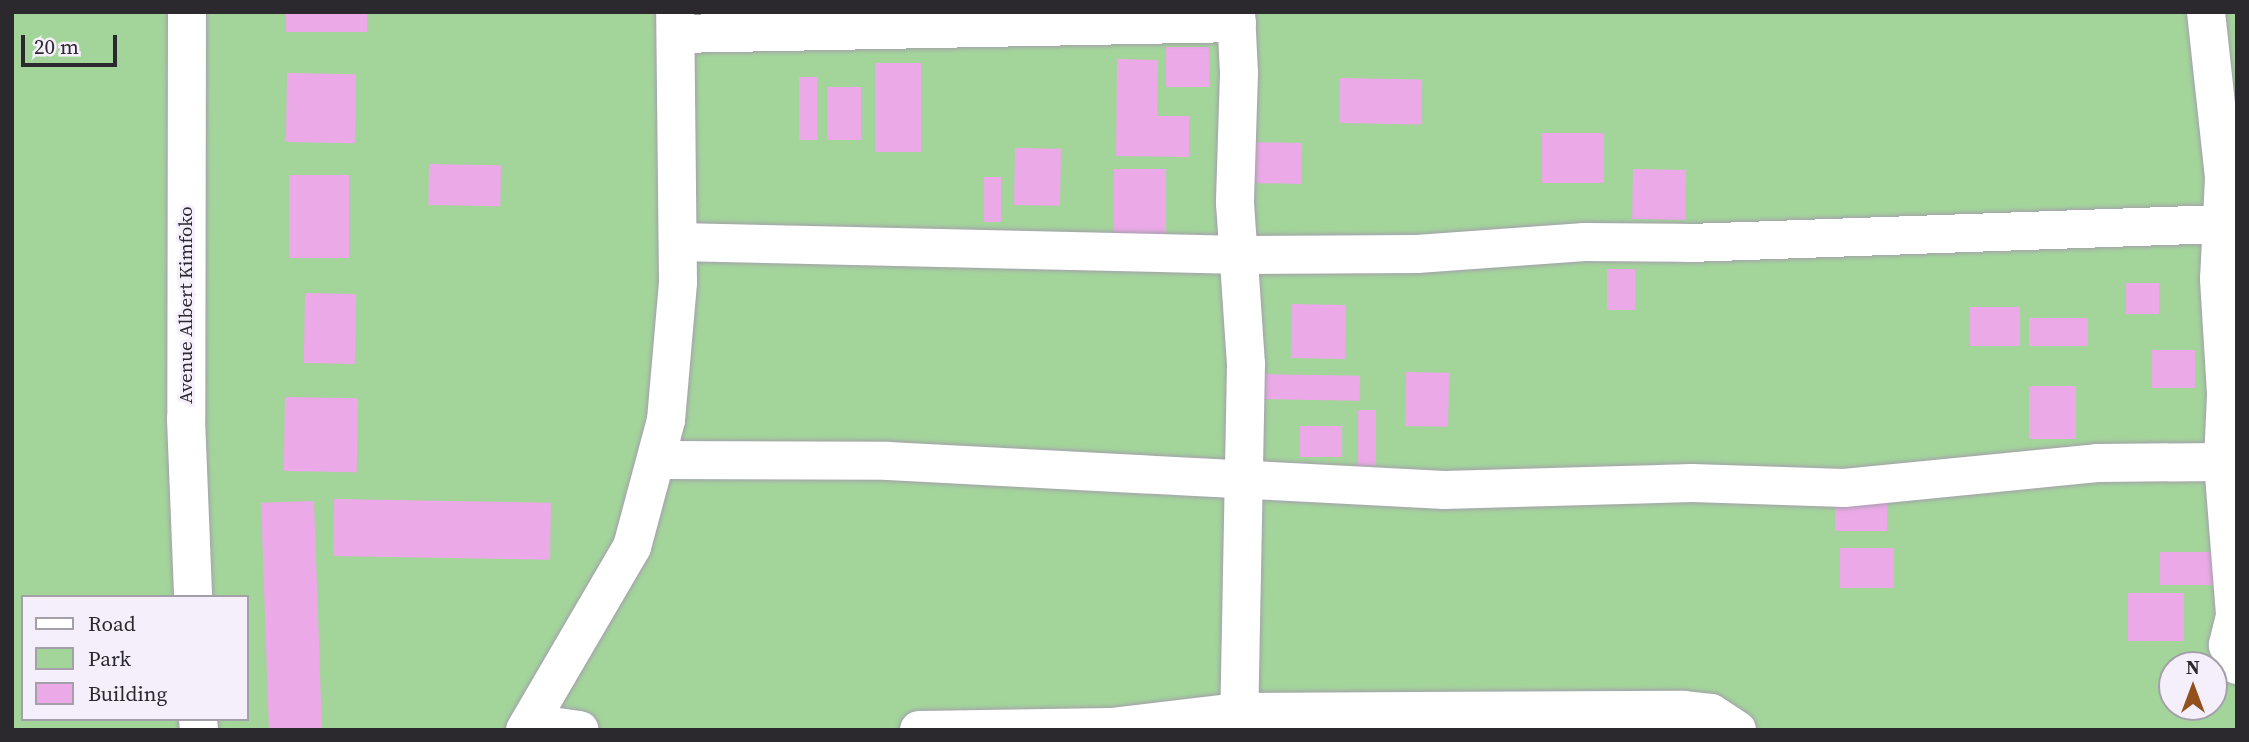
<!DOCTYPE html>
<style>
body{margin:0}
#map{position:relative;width:2249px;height:742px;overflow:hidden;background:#e8e2ee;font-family:"Source Serif 4",serif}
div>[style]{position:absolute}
.green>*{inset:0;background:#a3d59b}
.building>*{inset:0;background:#eba9e7;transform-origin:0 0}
.roads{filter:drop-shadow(0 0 2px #a49fab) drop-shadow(0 0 2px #a49fab)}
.minor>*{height:38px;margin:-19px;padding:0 19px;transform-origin:19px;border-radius:19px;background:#fff}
span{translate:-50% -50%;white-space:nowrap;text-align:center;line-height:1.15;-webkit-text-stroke:6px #f5effc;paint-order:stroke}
.street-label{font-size:19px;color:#2b292e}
.frame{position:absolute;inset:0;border:14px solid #2b292e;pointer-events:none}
.legend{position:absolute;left:21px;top:595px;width:228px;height:126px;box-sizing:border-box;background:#f5effc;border:2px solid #a4a0aa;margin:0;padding:9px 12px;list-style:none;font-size:21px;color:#2b292e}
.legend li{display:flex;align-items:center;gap:14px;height:35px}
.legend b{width:35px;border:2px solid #a4a0aa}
.north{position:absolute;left:2158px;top:651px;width:70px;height:70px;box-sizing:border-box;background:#f5effc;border:2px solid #a4a0aa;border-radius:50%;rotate:0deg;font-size:19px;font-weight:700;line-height:28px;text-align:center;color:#2b292e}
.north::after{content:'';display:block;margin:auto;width:24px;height:32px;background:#92511c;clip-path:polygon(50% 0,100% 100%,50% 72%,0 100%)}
.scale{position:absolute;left:21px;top:35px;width:96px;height:32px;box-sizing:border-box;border:4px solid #2b292e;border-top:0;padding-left:9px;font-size:21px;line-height:24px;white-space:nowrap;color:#2b292e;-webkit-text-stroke:5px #f5effc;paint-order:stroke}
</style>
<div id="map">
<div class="green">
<div style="clip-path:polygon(evenodd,12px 12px,2237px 12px,2237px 730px,12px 730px,12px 12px,23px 597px,247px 597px,247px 719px,23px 719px,23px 597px,12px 12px,2172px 665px,2214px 665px,2214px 707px,2172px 707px,2172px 665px)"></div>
</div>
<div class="building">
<div style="left:286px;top:12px;width:81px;height:20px"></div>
<div style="left:1166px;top:47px;width:43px;height:40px"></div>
<div style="clip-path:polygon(1117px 59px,1158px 60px,1157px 116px,1189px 116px,1189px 157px,1116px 156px)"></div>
<div style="left:875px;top:63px;width:46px;height:89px"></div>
<div style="left:287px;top:73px;width:69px;height:69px;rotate:1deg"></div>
<div style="left:799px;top:77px;width:18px;height:63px"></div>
<div style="left:1340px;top:78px;width:82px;height:45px;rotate:1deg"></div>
<div style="left:827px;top:87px;width:34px;height:53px"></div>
<div style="left:1542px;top:133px;width:62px;height:50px"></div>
<div style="left:1250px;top:142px;width:52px;height:41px;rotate:1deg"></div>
<div style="left:1015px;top:148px;width:46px;height:57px;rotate:1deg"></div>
<div style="left:429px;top:164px;width:72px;height:41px;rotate:1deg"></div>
<div style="left:1114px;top:169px;width:52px;height:69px"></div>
<div style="left:1633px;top:169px;width:53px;height:50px;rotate:1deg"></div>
<div style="left:289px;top:175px;width:60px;height:83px"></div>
<div style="left:984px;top:177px;width:17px;height:45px"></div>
<div style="left:1607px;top:269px;width:28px;height:41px"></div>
<div style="left:2126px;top:283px;width:33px;height:31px"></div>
<div style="left:305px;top:293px;width:51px;height:70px;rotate:1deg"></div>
<div style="left:1292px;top:304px;width:54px;height:54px;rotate:1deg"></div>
<div style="left:1970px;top:307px;width:50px;height:39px"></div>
<div style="left:2029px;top:318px;width:59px;height:28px"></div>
<div style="left:2152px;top:350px;width:43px;height:38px"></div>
<div style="left:1406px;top:372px;width:43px;height:54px;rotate:1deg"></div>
<div style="left:1261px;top:374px;width:99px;height:25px;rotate:1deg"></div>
<div style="left:2029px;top:386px;width:47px;height:53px"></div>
<div style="left:285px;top:397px;width:73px;height:74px;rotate:1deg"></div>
<div style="left:1358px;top:410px;width:18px;height:56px"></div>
<div style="left:1300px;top:426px;width:42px;height:31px"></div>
<div style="left:334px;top:499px;width:217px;height:57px;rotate:1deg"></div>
<div style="left:314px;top:501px;width:229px;height:53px;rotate:88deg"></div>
<div style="left:1835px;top:501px;width:52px;height:30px"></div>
<div style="left:1840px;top:548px;width:54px;height:40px"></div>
<div style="left:2160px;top:552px;width:62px;height:33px"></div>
<div style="left:2128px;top:593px;width:56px;height:48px"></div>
</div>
<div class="roads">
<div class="minor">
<div style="left:187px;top:12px;width:407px;rotate:90.1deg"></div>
<div style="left:186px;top:419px;width:178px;rotate:87.7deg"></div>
<div style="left:1236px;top:12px;width:61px;rotate:87.2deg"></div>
<div style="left:1239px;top:73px;width:130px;rotate:91.8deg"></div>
<div style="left:1235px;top:203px;width:161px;rotate:86.1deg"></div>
<div style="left:1246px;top:364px;width:366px;rotate:91.1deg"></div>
<div style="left:2206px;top:12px;width:167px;rotate:83.8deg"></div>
<div style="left:2224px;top:178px;width:101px;rotate:92.8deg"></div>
<div style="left:2219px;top:279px;width:116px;rotate:86.5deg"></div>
<div style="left:2226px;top:395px;width:67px;rotate:92.6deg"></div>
<div style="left:2223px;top:462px;width:154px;rotate:85.5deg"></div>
<div style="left:2235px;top:616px;width:30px;rotate:104deg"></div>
<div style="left:2228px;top:645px;width:22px;rotate:66deg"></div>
<div style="left:676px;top:34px;width:561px;rotate:-1.12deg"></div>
<div style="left:678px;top:242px;width:563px;rotate:1.32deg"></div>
<div style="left:1241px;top:255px;width:176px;rotate:-0.3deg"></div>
<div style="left:1417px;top:254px;width:168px;rotate:-4.1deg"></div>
<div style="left:1585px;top:242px;width:105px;rotate:0.5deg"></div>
<div style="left:1690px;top:243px;width:531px;rotate:-2.05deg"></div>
<div style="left:657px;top:460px;width:231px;rotate:0.2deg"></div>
<div style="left:888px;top:461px;width:557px;rotate:2.99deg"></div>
<div style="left:1444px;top:490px;width:248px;rotate:-1.6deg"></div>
<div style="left:1692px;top:483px;width:152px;rotate:1.9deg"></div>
<div style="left:1844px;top:488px;width:254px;rotate:-5.6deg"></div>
<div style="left:2097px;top:463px;width:126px;rotate:-0.5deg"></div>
<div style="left:198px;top:719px;width:11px;rotate:85deg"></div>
<div style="left:530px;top:723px;width:50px;rotate:8deg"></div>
<div style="left:525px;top:730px;width:212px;rotate:-59.7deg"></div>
<div style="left:632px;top:547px;width:131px;rotate:-75deg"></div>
<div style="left:666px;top:420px;width:138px;rotate:-85deg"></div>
<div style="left:678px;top:283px;width:271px;rotate:-90.6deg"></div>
<div style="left:919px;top:730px;width:192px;rotate:-0.9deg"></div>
<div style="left:1111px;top:727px;width:129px;rotate:-6.7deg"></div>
<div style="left:1239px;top:712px;width:444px;rotate:-0.3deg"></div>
<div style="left:1683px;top:710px;width:28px;rotate:6deg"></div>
<div style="left:1711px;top:713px;width:31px;rotate:33deg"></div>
</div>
</div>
<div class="street-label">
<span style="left:186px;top:305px;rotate:-90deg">Avenue Albert Kimfoko</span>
</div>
<div class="frame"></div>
<ul class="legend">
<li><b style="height:9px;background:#fff"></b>Road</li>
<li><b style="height:19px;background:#a3d59b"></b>Park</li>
<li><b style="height:19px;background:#eba9e7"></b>Building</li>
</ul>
<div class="north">N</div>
<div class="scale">20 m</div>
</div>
